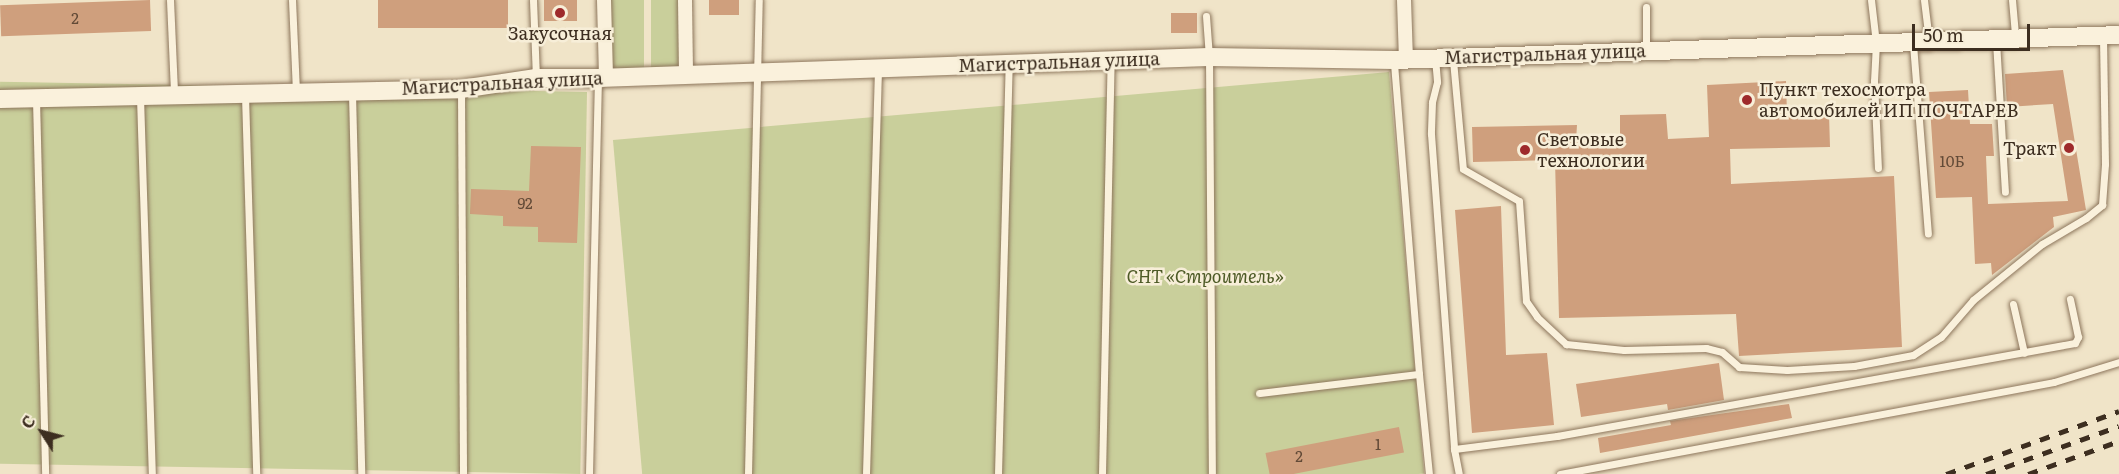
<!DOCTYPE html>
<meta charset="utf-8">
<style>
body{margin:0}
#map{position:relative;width:2119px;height:474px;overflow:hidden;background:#f0e4c8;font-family:Literata,serif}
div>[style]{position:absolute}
.green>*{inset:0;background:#c9cf9b;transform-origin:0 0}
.building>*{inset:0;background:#cf9f7d;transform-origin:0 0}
.roads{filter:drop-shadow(0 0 2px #8d765c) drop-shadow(0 0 2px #8d765c)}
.lane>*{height:7px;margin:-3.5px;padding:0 3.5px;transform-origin:3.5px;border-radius:3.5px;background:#faf1dc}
.street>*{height:14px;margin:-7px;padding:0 7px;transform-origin:7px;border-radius:7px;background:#faf1dc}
.secondary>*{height:18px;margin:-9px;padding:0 9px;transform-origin:9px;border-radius:9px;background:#faf1dc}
.rail>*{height:4.5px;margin-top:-2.25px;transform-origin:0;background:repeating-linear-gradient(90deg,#3d2e20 0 10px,transparent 0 20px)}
.dots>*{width:16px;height:16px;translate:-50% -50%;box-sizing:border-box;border:3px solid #f7eed8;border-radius:50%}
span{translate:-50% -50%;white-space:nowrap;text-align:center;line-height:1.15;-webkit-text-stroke:5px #f7eed8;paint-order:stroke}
.number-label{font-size:15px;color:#624a37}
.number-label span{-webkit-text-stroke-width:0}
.poi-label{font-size:18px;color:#3d2e20}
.left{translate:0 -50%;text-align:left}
.right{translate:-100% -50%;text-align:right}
.street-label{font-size:18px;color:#3d2e20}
.park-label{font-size:18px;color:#4d5a26;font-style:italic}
.north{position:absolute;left:12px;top:402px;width:60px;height:60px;-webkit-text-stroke:4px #f7eed8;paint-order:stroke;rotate:306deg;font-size:16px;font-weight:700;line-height:24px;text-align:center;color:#3d2e20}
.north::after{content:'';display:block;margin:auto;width:21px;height:27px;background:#3d2e20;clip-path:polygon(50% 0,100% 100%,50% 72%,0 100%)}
.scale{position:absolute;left:1912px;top:24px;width:118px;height:27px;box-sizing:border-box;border:3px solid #3d2e20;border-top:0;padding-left:8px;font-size:18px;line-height:21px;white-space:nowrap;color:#3d2e20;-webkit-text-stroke:4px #f7eed8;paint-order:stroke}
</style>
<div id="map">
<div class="green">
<div style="left:607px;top:0;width:37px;height:74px"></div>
<div style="left:651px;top:0;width:33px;height:73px"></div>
<div style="left:1389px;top:72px;width:403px;height:779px;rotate:85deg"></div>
<div style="left:587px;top:92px;width:382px;height:587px;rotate:91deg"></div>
</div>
<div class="building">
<div style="left:150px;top:0;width:31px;height:150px;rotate:88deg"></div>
<div style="left:378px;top:0;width:130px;height:28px"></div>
<div style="left:544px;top:0;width:33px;height:21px"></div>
<div style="left:709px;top:0;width:30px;height:15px"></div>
<div style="left:1171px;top:13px;width:26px;height:20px"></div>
<div style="clip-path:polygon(2063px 70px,2086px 210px,2053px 217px,2054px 227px,1992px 275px,1991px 263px,1975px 264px,1972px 197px,1936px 198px,1929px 92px,1968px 90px,1970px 124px,1992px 124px,1994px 156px,1986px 156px,1988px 204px,2068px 201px,2053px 104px,2007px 107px,2005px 74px)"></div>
<div style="clip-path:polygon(1786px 81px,1787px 115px,1829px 113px,1830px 147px,1730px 149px,1731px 184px,1894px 176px,1902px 347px,1739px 356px,1736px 314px,1559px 318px,1555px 160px,1473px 162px,1472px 127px,1577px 125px,1576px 141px,1620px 140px,1620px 115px,1666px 114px,1668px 139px,1709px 137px,1707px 85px)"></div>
<div style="clip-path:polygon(531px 146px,581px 147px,577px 243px,538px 242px,538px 227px,503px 226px,503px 216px,470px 214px,471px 189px,529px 191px)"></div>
<div style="clip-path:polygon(1501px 206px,1506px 355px,1547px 353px,1554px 425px,1472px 433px,1455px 210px)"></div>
<div style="clip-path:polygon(1719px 363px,1724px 400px,1668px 410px,1667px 404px,1581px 417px,1576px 384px)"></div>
<div style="clip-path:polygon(1789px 404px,1792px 418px,1600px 453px,1598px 438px,1671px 425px,1670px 421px)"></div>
<div style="left:1399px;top:427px;width:26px;height:136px;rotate:79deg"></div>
</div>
<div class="roads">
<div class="lane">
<div style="left:170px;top:0;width:93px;rotate:87.5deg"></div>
<div style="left:292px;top:0;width:92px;rotate:87.5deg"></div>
<div style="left:533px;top:0;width:78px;rotate:87.8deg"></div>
<div style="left:1871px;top:0;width:43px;rotate:83.4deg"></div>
<div style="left:1876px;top:43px;width:38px;rotate:93deg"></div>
<div style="left:1874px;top:81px;width:87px;rotate:87.4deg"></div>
<div style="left:1924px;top:0;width:41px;rotate:83deg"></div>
<div style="left:2012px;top:0;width:38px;rotate:85deg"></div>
<div style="left:1206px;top:16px;width:41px;rotate:85.8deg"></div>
<div style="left:1209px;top:57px;width:417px;rotate:89.6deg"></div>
<div style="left:1996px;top:41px;width:151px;rotate:86.6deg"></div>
<div style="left:1913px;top:44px;width:190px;rotate:85.5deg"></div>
<div style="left:1646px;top:49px;width:42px;rotate:-90deg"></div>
<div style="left:1435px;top:58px;width:24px;rotate:85deg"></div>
<div style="left:1437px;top:82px;width:21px;rotate:104deg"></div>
<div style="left:1432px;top:102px;width:32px;rotate:92deg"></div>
<div style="left:1431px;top:134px;width:316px;rotate:85.8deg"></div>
<div style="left:1454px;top:449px;width:25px;rotate:79deg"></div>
<div style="left:1453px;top:60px;width:109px;rotate:84.8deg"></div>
<div style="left:1463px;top:169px;width:64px;rotate:29.7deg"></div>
<div style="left:1519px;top:201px;width:100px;rotate:86deg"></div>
<div style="left:1526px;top:301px;width:19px;rotate:55deg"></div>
<div style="left:1537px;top:317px;width:40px;rotate:43deg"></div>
<div style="left:1566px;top:344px;width:58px;rotate:5.9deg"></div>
<div style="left:1624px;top:350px;width:82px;rotate:-1.4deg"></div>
<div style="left:1706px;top:348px;width:16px;rotate:14deg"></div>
<div style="left:1722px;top:352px;width:23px;rotate:41deg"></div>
<div style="left:1739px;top:367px;width:48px;rotate:3.6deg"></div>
<div style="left:1787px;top:370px;width:67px;rotate:-3.4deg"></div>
<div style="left:1854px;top:366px;width:60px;rotate:-10.6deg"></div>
<div style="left:1913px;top:355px;width:33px;rotate:-33deg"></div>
<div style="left:1941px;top:337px;width:49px;rotate:-49.1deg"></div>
<div style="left:1973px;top:300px;width:89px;rotate:-39.1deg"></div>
<div style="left:2042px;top:244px;width:51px;rotate:-30.6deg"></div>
<div style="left:2086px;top:218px;width:21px;rotate:-39deg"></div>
<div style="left:2102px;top:205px;width:41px;rotate:-85.8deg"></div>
<div style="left:2105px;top:164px;width:127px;rotate:-90.9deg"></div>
<div style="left:461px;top:90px;width:384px;rotate:89.7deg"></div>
<div style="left:352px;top:93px;width:381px;rotate:88.6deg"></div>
<div style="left:245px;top:95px;width:379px;rotate:88.3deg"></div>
<div style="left:140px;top:97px;width:377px;rotate:88.2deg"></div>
<div style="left:36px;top:99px;width:375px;rotate:88.6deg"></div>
<div style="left:2013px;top:304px;width:50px;rotate:77.3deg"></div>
<div style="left:1419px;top:374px;width:100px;rotate:84.3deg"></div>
<div style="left:1259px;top:393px;width:161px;rotate:-6.8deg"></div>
<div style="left:1419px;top:374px;width:312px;rotate:-94.6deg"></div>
<div style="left:1454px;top:449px;width:104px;rotate:-7.2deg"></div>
<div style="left:1557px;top:436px;width:526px;rotate:-10.18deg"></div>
<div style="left:2075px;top:343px;width:7px;rotate:-63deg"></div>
<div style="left:2078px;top:337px;width:39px;rotate:-102deg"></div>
<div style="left:589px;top:474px;width:393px;rotate:-88.7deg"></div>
<div style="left:748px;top:474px;width:474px;rotate:-88.7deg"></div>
<div style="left:866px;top:474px;width:405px;rotate:-88.3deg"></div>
<div style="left:998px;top:474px;width:410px;rotate:-88.5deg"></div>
<div style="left:1102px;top:474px;width:413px;rotate:-88.8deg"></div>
<div style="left:1560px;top:474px;width:502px;rotate:-10.55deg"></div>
<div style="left:2054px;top:382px;width:68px;rotate:-17.1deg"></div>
</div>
<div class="street">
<div style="left:604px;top:0;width:77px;rotate:88.5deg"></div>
<div style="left:685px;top:0;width:74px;rotate:89.2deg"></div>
<div style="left:1404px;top:0;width:59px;rotate:88.1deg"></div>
</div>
<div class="secondary">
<div style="left:0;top:99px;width:461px;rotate:-1.2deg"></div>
<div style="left:461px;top:89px;width:76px;rotate:-8.3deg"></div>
<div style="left:536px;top:78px;width:62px"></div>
<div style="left:598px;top:78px;width:611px;rotate:-1.97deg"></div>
<div style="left:1209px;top:57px;width:185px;rotate:0.9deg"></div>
<div style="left:1394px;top:60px;width:725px;rotate:-1.97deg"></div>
</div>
</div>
<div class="rail">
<div style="left:1946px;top:474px;width:184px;rotate:-20deg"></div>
<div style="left:1986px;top:474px;width:141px;rotate:-19.8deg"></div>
<div style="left:2028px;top:474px;width:97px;rotate:-19.9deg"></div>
</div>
<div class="dots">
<div style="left:560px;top:13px;background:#9e2a2b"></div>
<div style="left:1747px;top:100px;background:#9e2a2b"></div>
<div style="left:2069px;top:148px;background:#9e2a2b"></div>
<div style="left:1525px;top:150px;background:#9e2a2b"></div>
</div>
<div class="number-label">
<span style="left:75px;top:18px">2</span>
<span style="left:1952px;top:161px">10Б</span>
<span style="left:525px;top:203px">92</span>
<span style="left:1378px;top:444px">1</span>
<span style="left:1299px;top:456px">2</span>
</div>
<div class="poi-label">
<span style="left:560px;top:33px">Закусочная</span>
<span class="left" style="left:1759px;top:100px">Пункт техосмотра<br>автомобилей ИП ПОЧТАРЕВ</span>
<span class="left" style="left:1537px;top:150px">Световые<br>технологии</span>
<span class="right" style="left:2057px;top:148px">Тракт</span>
</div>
<div class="street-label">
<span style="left:1545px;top:54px;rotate:-2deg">Магистральная улица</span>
<span style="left:1059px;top:62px;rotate:-2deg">Магистральная улица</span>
<span style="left:502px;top:83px;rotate:-3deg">Магистральная улица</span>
</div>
<div class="park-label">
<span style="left:1205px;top:276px">СНТ «Строитель»</span>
</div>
<div class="north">С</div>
<div class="scale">50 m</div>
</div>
